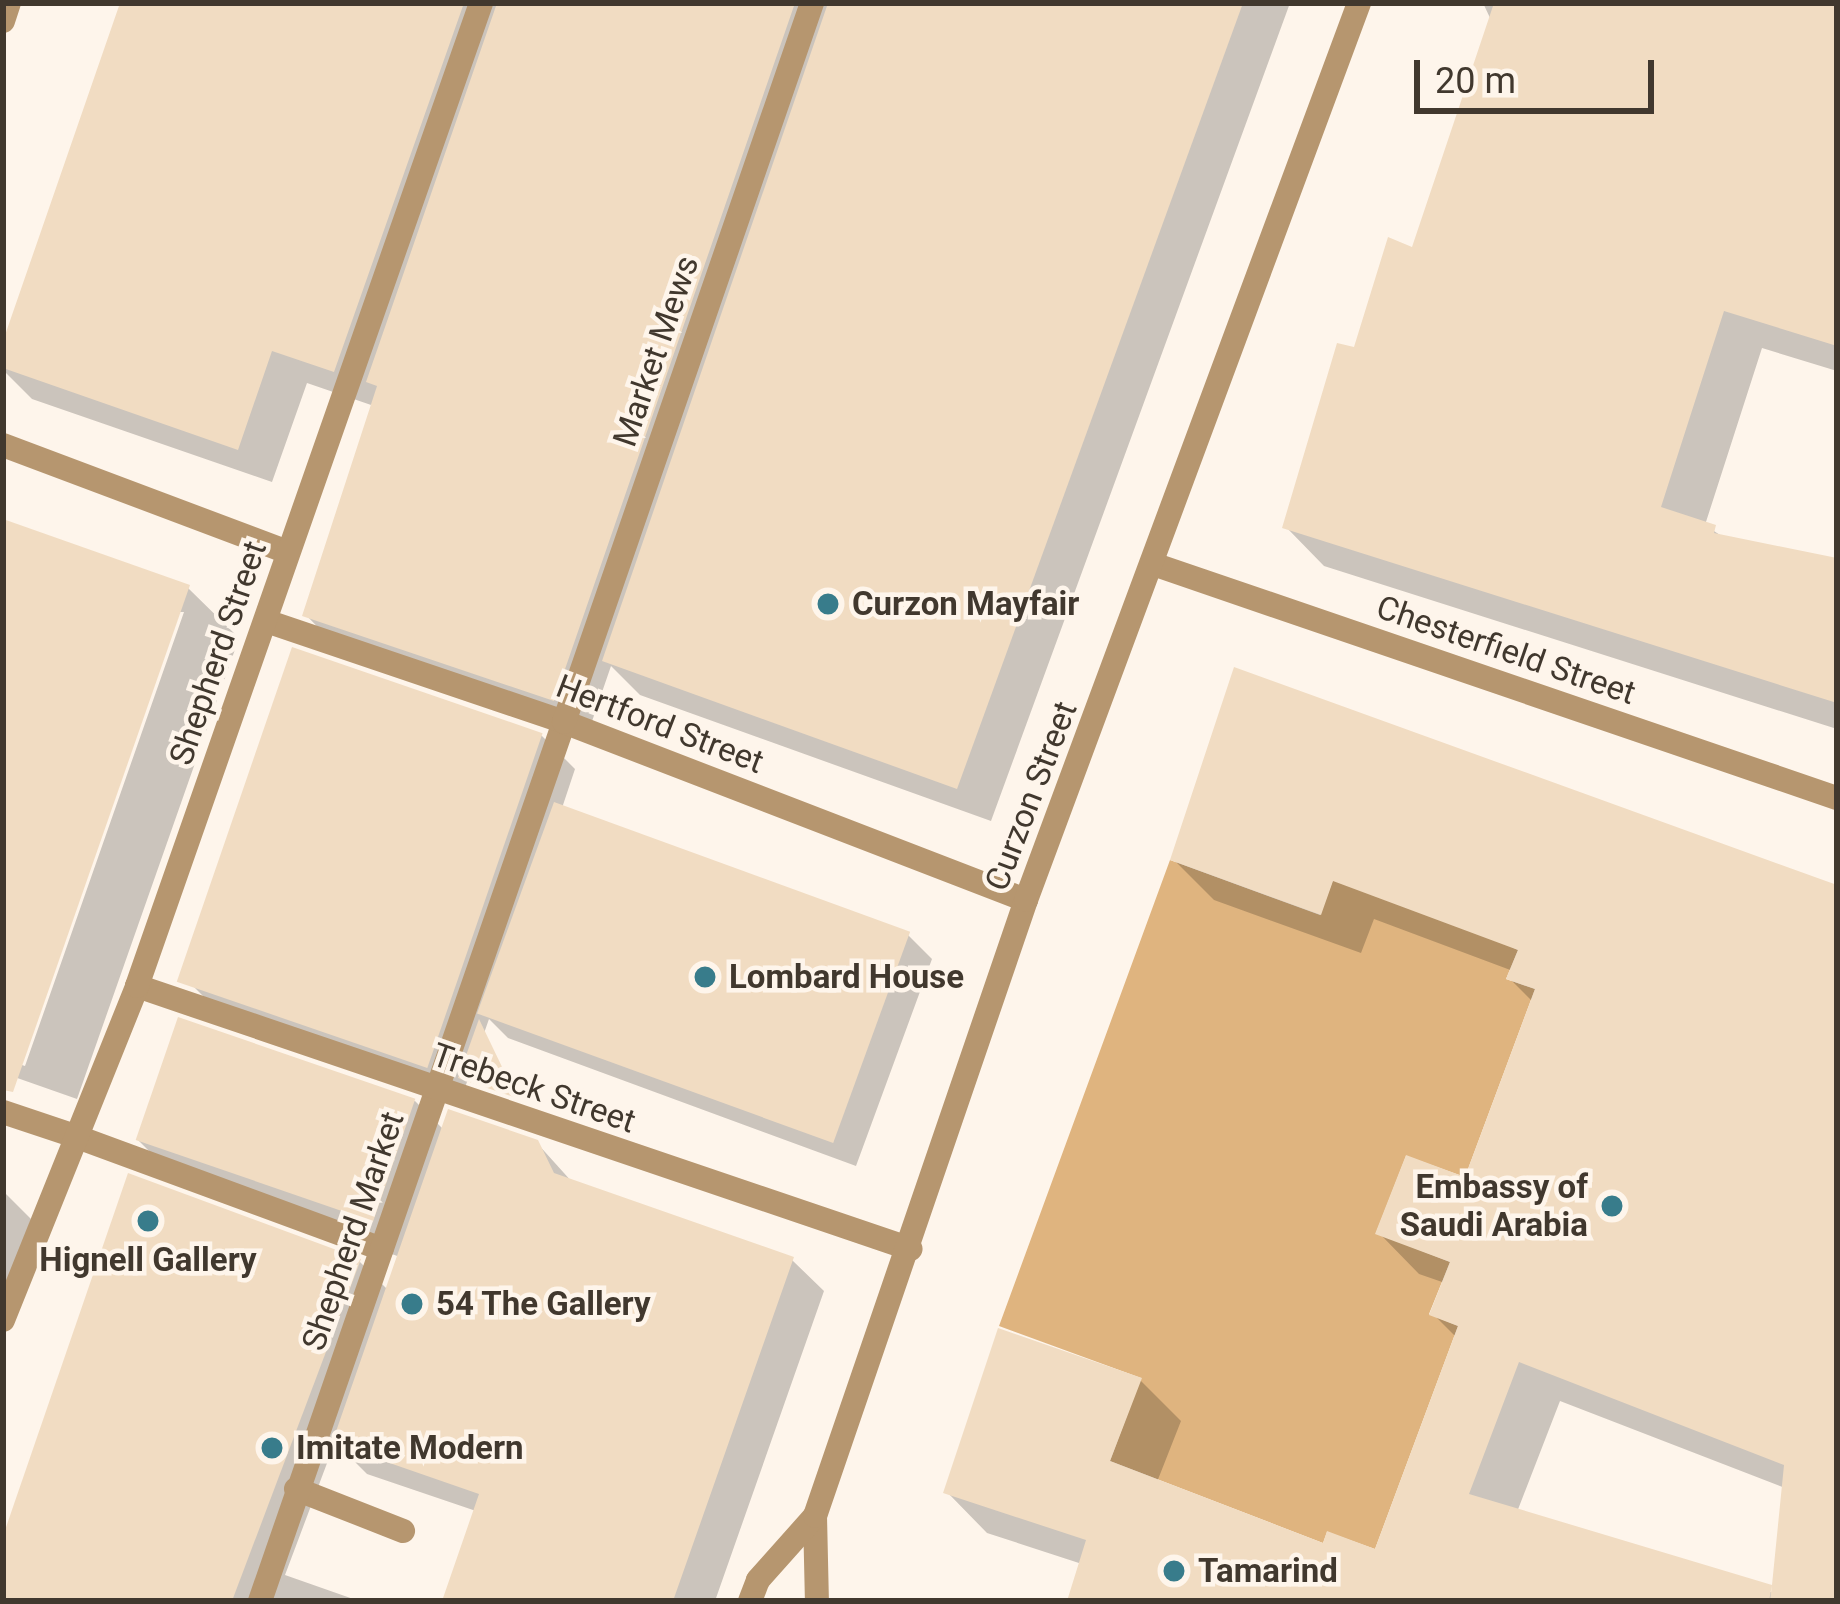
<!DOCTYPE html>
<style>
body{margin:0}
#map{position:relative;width:1840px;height:1604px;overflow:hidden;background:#fef5eb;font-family:Roboto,sans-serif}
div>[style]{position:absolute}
.forest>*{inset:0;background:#dfb47f}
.shadow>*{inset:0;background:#0003}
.building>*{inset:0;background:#f1dcc2;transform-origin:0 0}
.pedestrian>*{height:24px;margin:-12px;padding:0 12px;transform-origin:12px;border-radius:12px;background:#b6966f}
.minor>*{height:24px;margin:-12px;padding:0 12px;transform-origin:12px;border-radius:12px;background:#b6966f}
.tertiary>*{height:24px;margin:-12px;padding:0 12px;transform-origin:12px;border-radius:12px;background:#b6966f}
.dots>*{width:33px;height:33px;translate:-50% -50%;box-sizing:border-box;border:6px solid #fef5eb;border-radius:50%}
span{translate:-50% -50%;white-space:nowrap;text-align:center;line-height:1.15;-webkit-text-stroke:9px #fef5eb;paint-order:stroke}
.street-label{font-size:33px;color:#41382e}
.poi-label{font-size:33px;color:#41382e;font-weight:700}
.left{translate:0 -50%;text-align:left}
.right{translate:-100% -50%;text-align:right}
.frame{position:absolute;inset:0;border:6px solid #41382e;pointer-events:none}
.scale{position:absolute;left:1414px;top:60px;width:240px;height:54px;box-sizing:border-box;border:6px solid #41382e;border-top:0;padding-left:15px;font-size:36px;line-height:42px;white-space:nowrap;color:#41382e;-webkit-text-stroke:9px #fef5eb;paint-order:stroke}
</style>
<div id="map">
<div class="forest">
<div style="clip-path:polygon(1170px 860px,1320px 915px,1339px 864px,1518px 950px,1506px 979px,1535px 989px,1465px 1177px,1406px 1156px,1376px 1233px,1450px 1262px,1429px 1314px,1458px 1326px,1375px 1549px,1327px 1532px,1323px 1543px,1110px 1461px,1141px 1378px,999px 1326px)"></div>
</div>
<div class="shadow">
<div style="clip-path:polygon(125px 3px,1290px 3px,991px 821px,640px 695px,611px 666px,588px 733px,340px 650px,306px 615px,374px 406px,307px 383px,272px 482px,32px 399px,3px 370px,3px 349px)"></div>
<div style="clip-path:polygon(1483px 3px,1837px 3px,1837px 371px,1762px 348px,1705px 525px,1726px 539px,1837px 561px,1837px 729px,1324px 566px,1286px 527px,1356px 351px,1414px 251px,1491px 20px)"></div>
<div style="clip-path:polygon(evenodd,3px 523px,188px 588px,239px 638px,77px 1099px,3px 1073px,3px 523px,177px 612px,184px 612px,25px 1066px,19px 1064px,177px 612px)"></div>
<div style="clip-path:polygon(294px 651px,541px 735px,575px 769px,562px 808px,908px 935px,932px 959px,856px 1166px,508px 1038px,489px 1019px,461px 1099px,226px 1019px,192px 985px,196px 955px)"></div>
<div style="clip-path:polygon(evenodd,1173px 859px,1837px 889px,1837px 1601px,1071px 1601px,1082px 1564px,987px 1533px,947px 1492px,1140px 1380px,1181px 1421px,1157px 1482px,1325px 1547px,1376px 1553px,1457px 1338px,1433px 1314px,1445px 1283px,1419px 1274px,1379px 1233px,1466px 1181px,1533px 1002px,1510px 979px,1513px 971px,1374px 919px,1361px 953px,1214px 900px,1173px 859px,1560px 1401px,1785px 1488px,1774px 1593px,1517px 1512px,1560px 1401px)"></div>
<div style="clip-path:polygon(415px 1101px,444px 1130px,536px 1142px,573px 1183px,792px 1260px,824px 1291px,715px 1601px,445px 1601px,476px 1511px,367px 1474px,335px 1442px,285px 1575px,359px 1601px,3px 1601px,3px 1536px,359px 1261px,388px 1290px,400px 1257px,172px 1174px,138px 1140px)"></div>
<div style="clip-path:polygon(3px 1191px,31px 1219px,3px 1298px)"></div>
</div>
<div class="building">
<div style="clip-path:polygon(120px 3px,464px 3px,334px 372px,272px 351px,238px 450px,3px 368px,3px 341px)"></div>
<div style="clip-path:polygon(497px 3px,795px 3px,554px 701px,302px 616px,377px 386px,366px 382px)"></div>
<div style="clip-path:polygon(828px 3px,1243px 3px,957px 789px,602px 661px)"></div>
<div style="clip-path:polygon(1494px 3px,1837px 3px,1837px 346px,1724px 311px,1661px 507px,1716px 525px,1714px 533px,1837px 558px,1837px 703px,1282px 528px,1337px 343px,1354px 347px,1388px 237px,1412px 247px)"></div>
<div style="clip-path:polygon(3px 519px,190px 585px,13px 1092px,3px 1090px)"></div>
<div style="left:292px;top:647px;width:265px;height:354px;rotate:19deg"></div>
<div style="clip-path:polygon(evenodd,1234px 667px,1837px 885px,1837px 1601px,1770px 1601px,1772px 1585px,1769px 1601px,1067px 1601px,1086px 1540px,943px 1493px,998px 1328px,1142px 1378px,1110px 1461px,1323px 1543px,1327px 1531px,1375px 1549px,1458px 1326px,1429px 1315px,1450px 1262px,1375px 1234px,1406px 1155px,1465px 1177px,1535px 989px,1506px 979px,1518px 950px,1333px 881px,1321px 915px,1170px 860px,1234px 667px,1519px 1362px,1784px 1465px,1772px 1585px,1469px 1494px,1519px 1362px)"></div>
<div style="left:554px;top:802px;width:379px;height:225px;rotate:20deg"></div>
<div style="left:178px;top:1017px;width:251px;height:130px;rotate:19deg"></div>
<div style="clip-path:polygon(479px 1019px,517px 1098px,458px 1078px)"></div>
<div style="clip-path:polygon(448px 1109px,538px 1140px,554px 1173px,794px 1257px,673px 1601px,442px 1601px,479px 1494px,332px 1443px)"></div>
<div style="clip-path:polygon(128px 1173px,361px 1259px,232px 1601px,3px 1601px,3px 1536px)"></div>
</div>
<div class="pedestrian">
<div style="left:72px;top:1135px;width:330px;rotate:20.2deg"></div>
<div style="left:296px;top:1489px;width:115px;rotate:21.4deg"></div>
<div style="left:260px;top:1601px;width:930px;rotate:-70.92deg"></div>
</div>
<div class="minor">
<div style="left:3px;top:21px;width:19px;rotate:-72deg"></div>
<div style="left:3px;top:445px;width:304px;rotate:20.6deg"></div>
<div style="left:1153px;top:564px;width:723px;rotate:18.89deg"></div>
<div style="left:266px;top:621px;width:315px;rotate:18.7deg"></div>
<div style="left:564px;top:722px;width:495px;rotate:21.1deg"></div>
<div style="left:564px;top:722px;width:761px;rotate:-70.97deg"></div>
<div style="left:137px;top:986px;width:817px;rotate:18.77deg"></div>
<div style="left:3px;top:1112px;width:73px;rotate:18.4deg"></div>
<div style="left:3px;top:1320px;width:360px;rotate:-68.1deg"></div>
<div style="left:137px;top:986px;width:1041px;rotate:-70.71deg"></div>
<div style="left:815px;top:1516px;width:85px;rotate:88.7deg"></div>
</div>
<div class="tertiary">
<div style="left:750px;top:1601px;width:22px;rotate:-69deg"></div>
<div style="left:758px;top:1580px;width:86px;rotate:-48.3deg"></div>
<div style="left:815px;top:1516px;width:651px;rotate:-71.09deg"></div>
<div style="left:1026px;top:900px;width:957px;rotate:-69.63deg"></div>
</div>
<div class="dots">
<div style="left:828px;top:604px;background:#387c8b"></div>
<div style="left:705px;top:977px;background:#387c8b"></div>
<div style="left:1612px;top:1206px;background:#387c8b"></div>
<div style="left:148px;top:1221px;background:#387c8b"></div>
<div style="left:412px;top:1304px;background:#387c8b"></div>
<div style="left:272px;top:1448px;background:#387c8b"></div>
<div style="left:1174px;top:1571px;background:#387c8b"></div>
</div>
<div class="street-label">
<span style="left:656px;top:351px;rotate:-71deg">Market Mews</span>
<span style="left:1506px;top:650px;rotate:19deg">Chesterfield Street</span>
<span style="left:218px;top:653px;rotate:-71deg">Shepherd Street</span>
<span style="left:660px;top:724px;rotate:21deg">Hertford Street</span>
<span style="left:1031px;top:796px;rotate:-69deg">Curzon Street</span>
<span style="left:534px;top:1088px;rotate:19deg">Trebeck Street</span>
<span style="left:353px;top:1231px;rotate:-71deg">Shepherd Market</span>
</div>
<div class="poi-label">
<span class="left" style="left:852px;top:604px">Curzon Mayfair</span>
<span class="left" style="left:729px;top:977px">Lombard House</span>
<span class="right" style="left:1588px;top:1206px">Embassy of<br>Saudi Arabia</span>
<span style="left:148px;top:1260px">Hignell Gallery</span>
<span class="left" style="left:436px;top:1304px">54 The Gallery</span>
<span class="left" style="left:296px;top:1448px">Imitate Modern</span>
<span class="left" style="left:1198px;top:1571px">Tamarind</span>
</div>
<div class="frame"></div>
<div class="scale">20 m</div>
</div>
